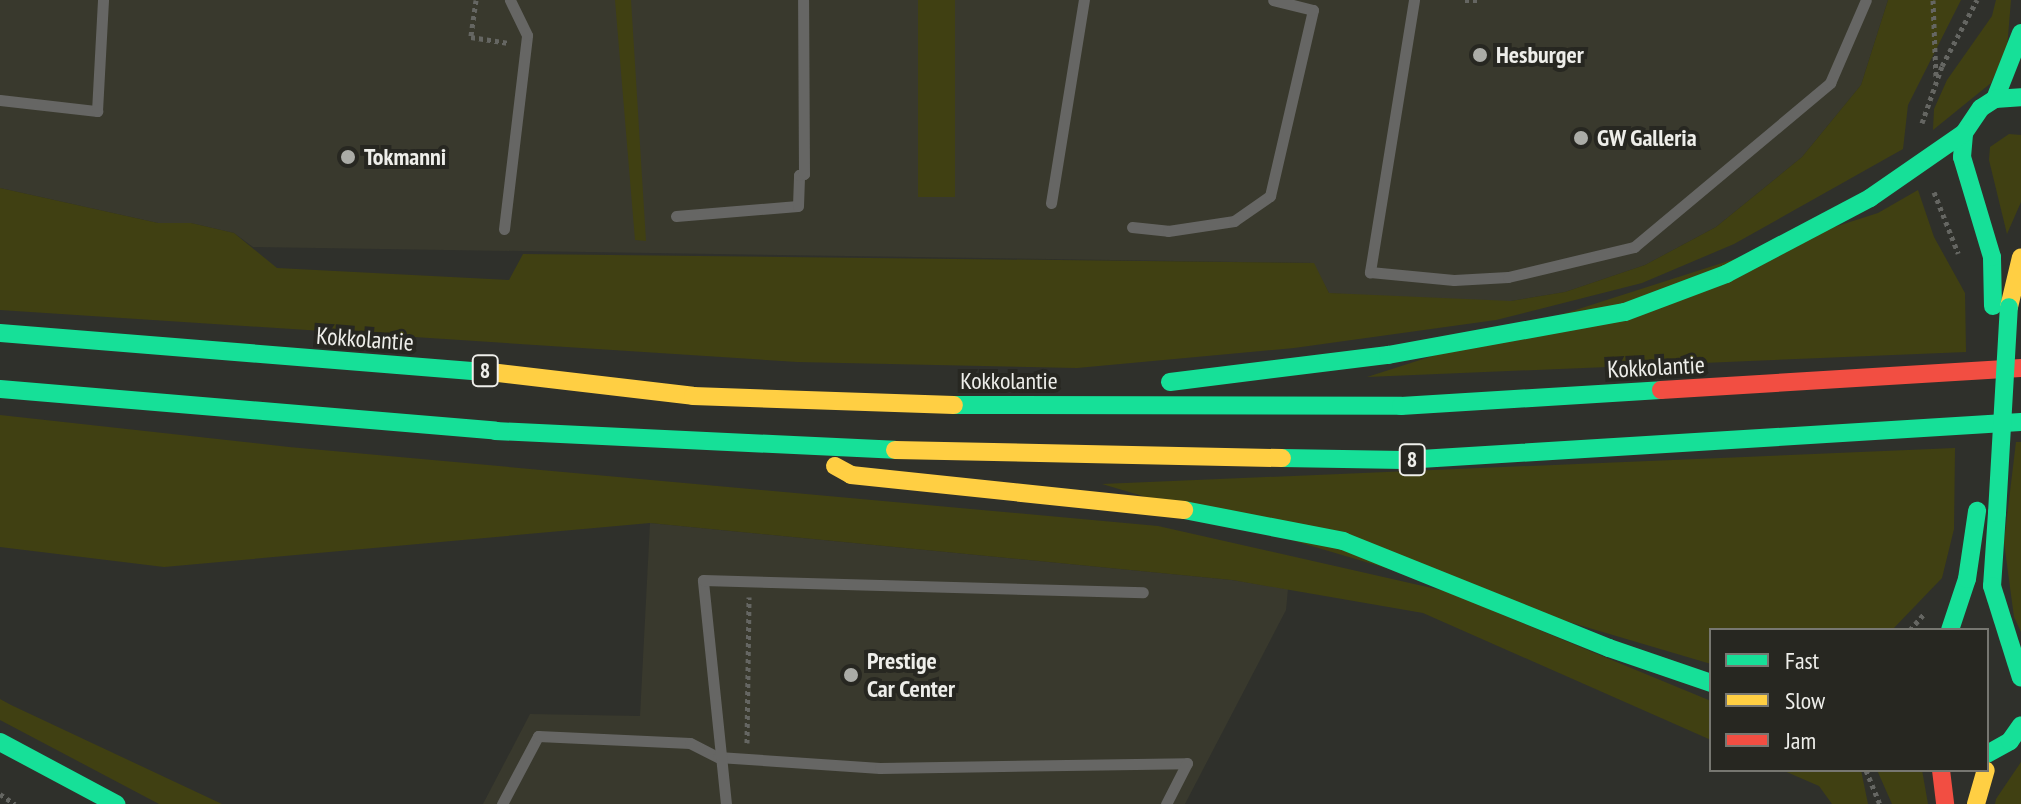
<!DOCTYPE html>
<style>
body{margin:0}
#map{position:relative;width:2021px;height:804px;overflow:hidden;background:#2f302b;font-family:"PT Sans Narrow",sans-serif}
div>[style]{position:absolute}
.built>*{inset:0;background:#39392d}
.green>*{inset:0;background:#404012;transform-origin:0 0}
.path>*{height:5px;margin-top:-2.5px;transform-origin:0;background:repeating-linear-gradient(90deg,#656662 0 4px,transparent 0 8px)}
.lane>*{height:11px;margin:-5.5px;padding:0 5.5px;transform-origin:5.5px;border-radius:5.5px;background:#666664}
.fast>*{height:18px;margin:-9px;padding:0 9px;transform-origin:9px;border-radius:9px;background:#16e098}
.slow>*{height:18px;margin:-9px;padding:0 9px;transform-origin:9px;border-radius:9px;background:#ffcf43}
.jam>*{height:18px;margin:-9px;padding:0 9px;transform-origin:9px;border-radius:9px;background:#f24e42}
.fast-bridge>*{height:18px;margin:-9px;padding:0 9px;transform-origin:9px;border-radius:9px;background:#16e098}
.dots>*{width:22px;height:22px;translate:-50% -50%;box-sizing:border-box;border:4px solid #272721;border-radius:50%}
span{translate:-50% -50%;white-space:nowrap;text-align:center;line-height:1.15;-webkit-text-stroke:8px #272721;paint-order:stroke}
.shield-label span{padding:2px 6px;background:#272721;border:2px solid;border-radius:6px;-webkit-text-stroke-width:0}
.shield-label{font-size:22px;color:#eeeeea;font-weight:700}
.poi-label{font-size:24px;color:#eeeeea;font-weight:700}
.left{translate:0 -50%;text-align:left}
.street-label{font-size:24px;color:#eeeeea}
.legend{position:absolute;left:1709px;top:628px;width:280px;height:144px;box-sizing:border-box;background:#272721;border:2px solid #777771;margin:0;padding:10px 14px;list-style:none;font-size:24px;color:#eeeeea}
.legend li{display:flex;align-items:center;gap:16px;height:40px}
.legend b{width:40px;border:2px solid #777771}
</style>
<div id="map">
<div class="built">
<div style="clip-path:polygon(0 0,1888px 0,1861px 85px,1802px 157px,1716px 227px,1645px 265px,1565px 292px,1511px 301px,1451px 302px,1329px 293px,1313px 263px,253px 247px,234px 233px,191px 223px,158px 223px,0 188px)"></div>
<div style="clip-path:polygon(650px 523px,1232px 580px,1288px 589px,1286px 610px,1185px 804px,483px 804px,530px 714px,640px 716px)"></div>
</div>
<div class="green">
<div style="clip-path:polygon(615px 0,631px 0,646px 241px,635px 240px)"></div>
<div style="left:918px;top:0;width:37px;height:197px"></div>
<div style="clip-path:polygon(1888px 0,1961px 0,1908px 105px,1903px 149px,1734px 244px,1642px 283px,1496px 320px,1294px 348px,1077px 368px,797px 362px,0 310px,0 188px,158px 223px,191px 223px,234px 233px,277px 268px,509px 280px,523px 254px,1314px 263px,1329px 293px,1511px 301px,1565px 292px,1645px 265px,1716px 227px,1802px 157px,1861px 85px)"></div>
<div style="clip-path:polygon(1996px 0,2011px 0,2007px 48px,1991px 83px,1933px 130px,1934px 109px,1947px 80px,1992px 16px)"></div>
<div style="clip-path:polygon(2009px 134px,2021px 135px,2021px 202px,2007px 234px,1989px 160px,1990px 147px)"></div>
<div style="clip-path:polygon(1918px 190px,1934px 237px,1965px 293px,1966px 352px,1367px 377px,1878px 213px)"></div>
<div style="clip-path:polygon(0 415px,289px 447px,1158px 526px,1445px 591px,1711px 701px,1711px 740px,1423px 613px,1232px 580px,650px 523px,164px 567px,0 547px)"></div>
<div style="clip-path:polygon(2016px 442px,2021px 442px,2021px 632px,2014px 617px,2004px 542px)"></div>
<div style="clip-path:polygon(1955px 448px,1954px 529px,1942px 578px,1892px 630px,1711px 630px,1711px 664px,1102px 484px)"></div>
<div style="clip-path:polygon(0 699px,11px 705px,222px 804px,159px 804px,0 720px)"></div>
<div style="clip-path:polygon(2021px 762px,2021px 804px,1995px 804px,1996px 799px)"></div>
<div style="clip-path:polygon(1782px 770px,1861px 770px,1868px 804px,1832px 804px,1819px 786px)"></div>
<div style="clip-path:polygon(1877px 770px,1922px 770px,1928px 804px,1892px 804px)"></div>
</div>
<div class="path">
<div style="left:476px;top:0;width:37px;rotate:98deg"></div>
<div style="left:471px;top:37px;width:38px;rotate:9deg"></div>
<div style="left:1465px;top:0;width:15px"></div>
<div style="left:1933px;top:0;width:79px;rotate:87.8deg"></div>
<div style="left:1922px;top:123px;width:60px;rotate:-70.7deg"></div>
<div style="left:1942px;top:66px;width:75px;rotate:-62.1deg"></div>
<div style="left:1934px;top:192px;width:66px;rotate:68.5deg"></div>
<div style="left:1910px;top:630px;width:23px;rotate:-49deg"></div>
<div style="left:747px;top:743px;width:146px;rotate:-89.2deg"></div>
<div style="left:1866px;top:770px;width:37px;rotate:68deg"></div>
<div style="left:0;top:794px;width:18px;rotate:34deg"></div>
</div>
<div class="lane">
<div style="left:1414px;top:0;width:276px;rotate:99.2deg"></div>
<div style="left:1370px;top:272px;width:84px;rotate:5.4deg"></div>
<div style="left:1454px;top:280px;width:54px;rotate:-3.2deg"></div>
<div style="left:1508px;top:277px;width:130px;rotate:-13.4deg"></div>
<div style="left:1634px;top:247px;width:256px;rotate:-39.9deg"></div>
<div style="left:1830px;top:83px;width:90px;rotate:-66.6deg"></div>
<div style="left:0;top:100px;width:98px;rotate:6.5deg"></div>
<div style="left:97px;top:111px;width:111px;rotate:-86.9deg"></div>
<div style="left:1051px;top:203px;width:206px;rotate:-80.8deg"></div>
<div style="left:676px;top:216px;width:122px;rotate:-4.7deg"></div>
<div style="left:798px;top:206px;width:31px;rotate:-88deg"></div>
<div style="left:799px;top:175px;width:5px;rotate:-11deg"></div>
<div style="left:804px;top:174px;width:174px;rotate:-90.3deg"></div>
<div style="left:1132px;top:227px;width:36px;rotate:6deg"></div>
<div style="left:1168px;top:231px;width:67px;rotate:-8.6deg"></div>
<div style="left:1234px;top:221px;width:44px;rotate:-34.8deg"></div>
<div style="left:1270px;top:196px;width:191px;rotate:-77deg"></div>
<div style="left:1313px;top:10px;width:41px;rotate:-166deg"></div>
<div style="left:504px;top:229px;width:195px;rotate:-83.2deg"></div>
<div style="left:527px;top:35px;width:39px;rotate:-116deg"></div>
<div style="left:502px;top:804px;width:77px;rotate:-62.1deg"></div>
<div style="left:538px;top:736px;width:152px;rotate:2.6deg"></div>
<div style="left:690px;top:743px;width:31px;rotate:27deg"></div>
<div style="left:718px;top:757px;width:162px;rotate:3.9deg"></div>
<div style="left:880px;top:768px;width:307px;rotate:-0.9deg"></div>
<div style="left:1187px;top:763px;width:46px;rotate:117.1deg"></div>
<div style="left:726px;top:804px;width:225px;rotate:-95.9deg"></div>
<div style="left:703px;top:580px;width:440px;rotate:1.6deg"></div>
</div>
<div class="fast">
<div style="left:1995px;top:99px;width:71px;rotate:-68.5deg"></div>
<div style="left:1993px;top:306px;width:49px;rotate:-91.2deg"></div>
<div style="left:1992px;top:257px;width:104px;rotate:-106.7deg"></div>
<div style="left:1962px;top:157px;width:24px;rotate:-85deg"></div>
<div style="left:1964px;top:133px;width:30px;rotate:-56deg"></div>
<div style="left:1981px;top:108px;width:17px;rotate:-33deg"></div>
<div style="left:1995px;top:99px;width:26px;rotate:-4deg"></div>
<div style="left:0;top:333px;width:492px;rotate:4.6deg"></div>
<div style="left:1170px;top:382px;width:220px;rotate:-7.1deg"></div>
<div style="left:1388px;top:355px;width:241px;rotate:-10.3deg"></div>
<div style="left:1625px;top:312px;width:108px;rotate:-20.6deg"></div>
<div style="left:1726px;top:274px;width:163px;rotate:-27.8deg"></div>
<div style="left:1870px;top:198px;width:114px;rotate:-34.7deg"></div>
<div style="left:0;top:389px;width:497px;rotate:4.8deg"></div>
<div style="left:495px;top:431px;width:400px;rotate:2.7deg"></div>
<div style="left:954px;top:405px;width:447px;rotate:0.1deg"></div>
<div style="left:1401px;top:406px;width:260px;rotate:-3.5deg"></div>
<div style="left:1282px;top:458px;width:122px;rotate:0.9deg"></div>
<div style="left:1404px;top:460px;width:618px;rotate:-3.52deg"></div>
<div style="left:1184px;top:510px;width:162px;rotate:11deg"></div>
<div style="left:1343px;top:541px;width:287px;rotate:21.9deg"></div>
<div style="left:1609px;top:648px;width:108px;rotate:18.9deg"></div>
<div style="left:1997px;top:513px;width:73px;rotate:93.9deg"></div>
<div style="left:1992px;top:586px;width:96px;rotate:72.5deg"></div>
<div style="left:1950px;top:630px;width:54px;rotate:-71.6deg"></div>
<div style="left:1967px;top:579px;width:69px;rotate:-81.6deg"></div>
<div style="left:2019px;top:732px;width:3px;rotate:-45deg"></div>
<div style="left:0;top:742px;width:132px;rotate:28.1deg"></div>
<div style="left:1987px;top:754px;width:26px;rotate:-29deg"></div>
<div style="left:2010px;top:741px;width:19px;rotate:-55deg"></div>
</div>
<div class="slow">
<div style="left:2009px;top:307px;width:51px;rotate:-76.5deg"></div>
<div style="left:490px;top:372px;width:204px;rotate:6.7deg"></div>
<div style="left:693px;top:396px;width:261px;rotate:2deg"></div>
<div style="left:895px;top:450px;width:387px;rotate:1.2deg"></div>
<div style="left:835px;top:466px;width:18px;rotate:29deg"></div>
<div style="left:851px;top:475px;width:335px;rotate:6deg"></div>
<div style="left:1976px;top:804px;width:35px;rotate:-74deg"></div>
</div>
<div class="jam">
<div style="left:1661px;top:390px;width:361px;rotate:-3.5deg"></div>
<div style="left:1941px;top:770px;width:34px;rotate:83deg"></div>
</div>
<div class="fast-bridge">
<div style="left:1997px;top:513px;width:206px;rotate:-86.7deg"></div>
</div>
<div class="dots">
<div style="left:1480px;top:55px;background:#abaca7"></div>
<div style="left:1581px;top:138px;background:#abaca7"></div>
<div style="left:348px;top:157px;background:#abaca7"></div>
<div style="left:851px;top:675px;background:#abaca7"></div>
</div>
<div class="shield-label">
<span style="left:485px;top:371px">8</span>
<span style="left:1412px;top:460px">8</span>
</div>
<div class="poi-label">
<span class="left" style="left:1496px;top:55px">Hesburger</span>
<span class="left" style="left:1597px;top:138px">GW Galleria</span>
<span class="left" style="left:364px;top:157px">Tokmanni</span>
<span class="left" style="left:867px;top:675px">Prestige<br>Car Center</span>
</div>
<div class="street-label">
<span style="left:365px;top:339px;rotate:4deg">Kokkolantie</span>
<span style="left:1656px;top:367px;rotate:-3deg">Kokkolantie</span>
<span style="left:1009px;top:381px">Kokkolantie</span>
</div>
<ul class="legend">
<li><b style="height:10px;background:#16e098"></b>Fast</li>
<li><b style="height:10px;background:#ffcf43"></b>Slow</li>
<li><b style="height:10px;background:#f24e42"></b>Jam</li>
</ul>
</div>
